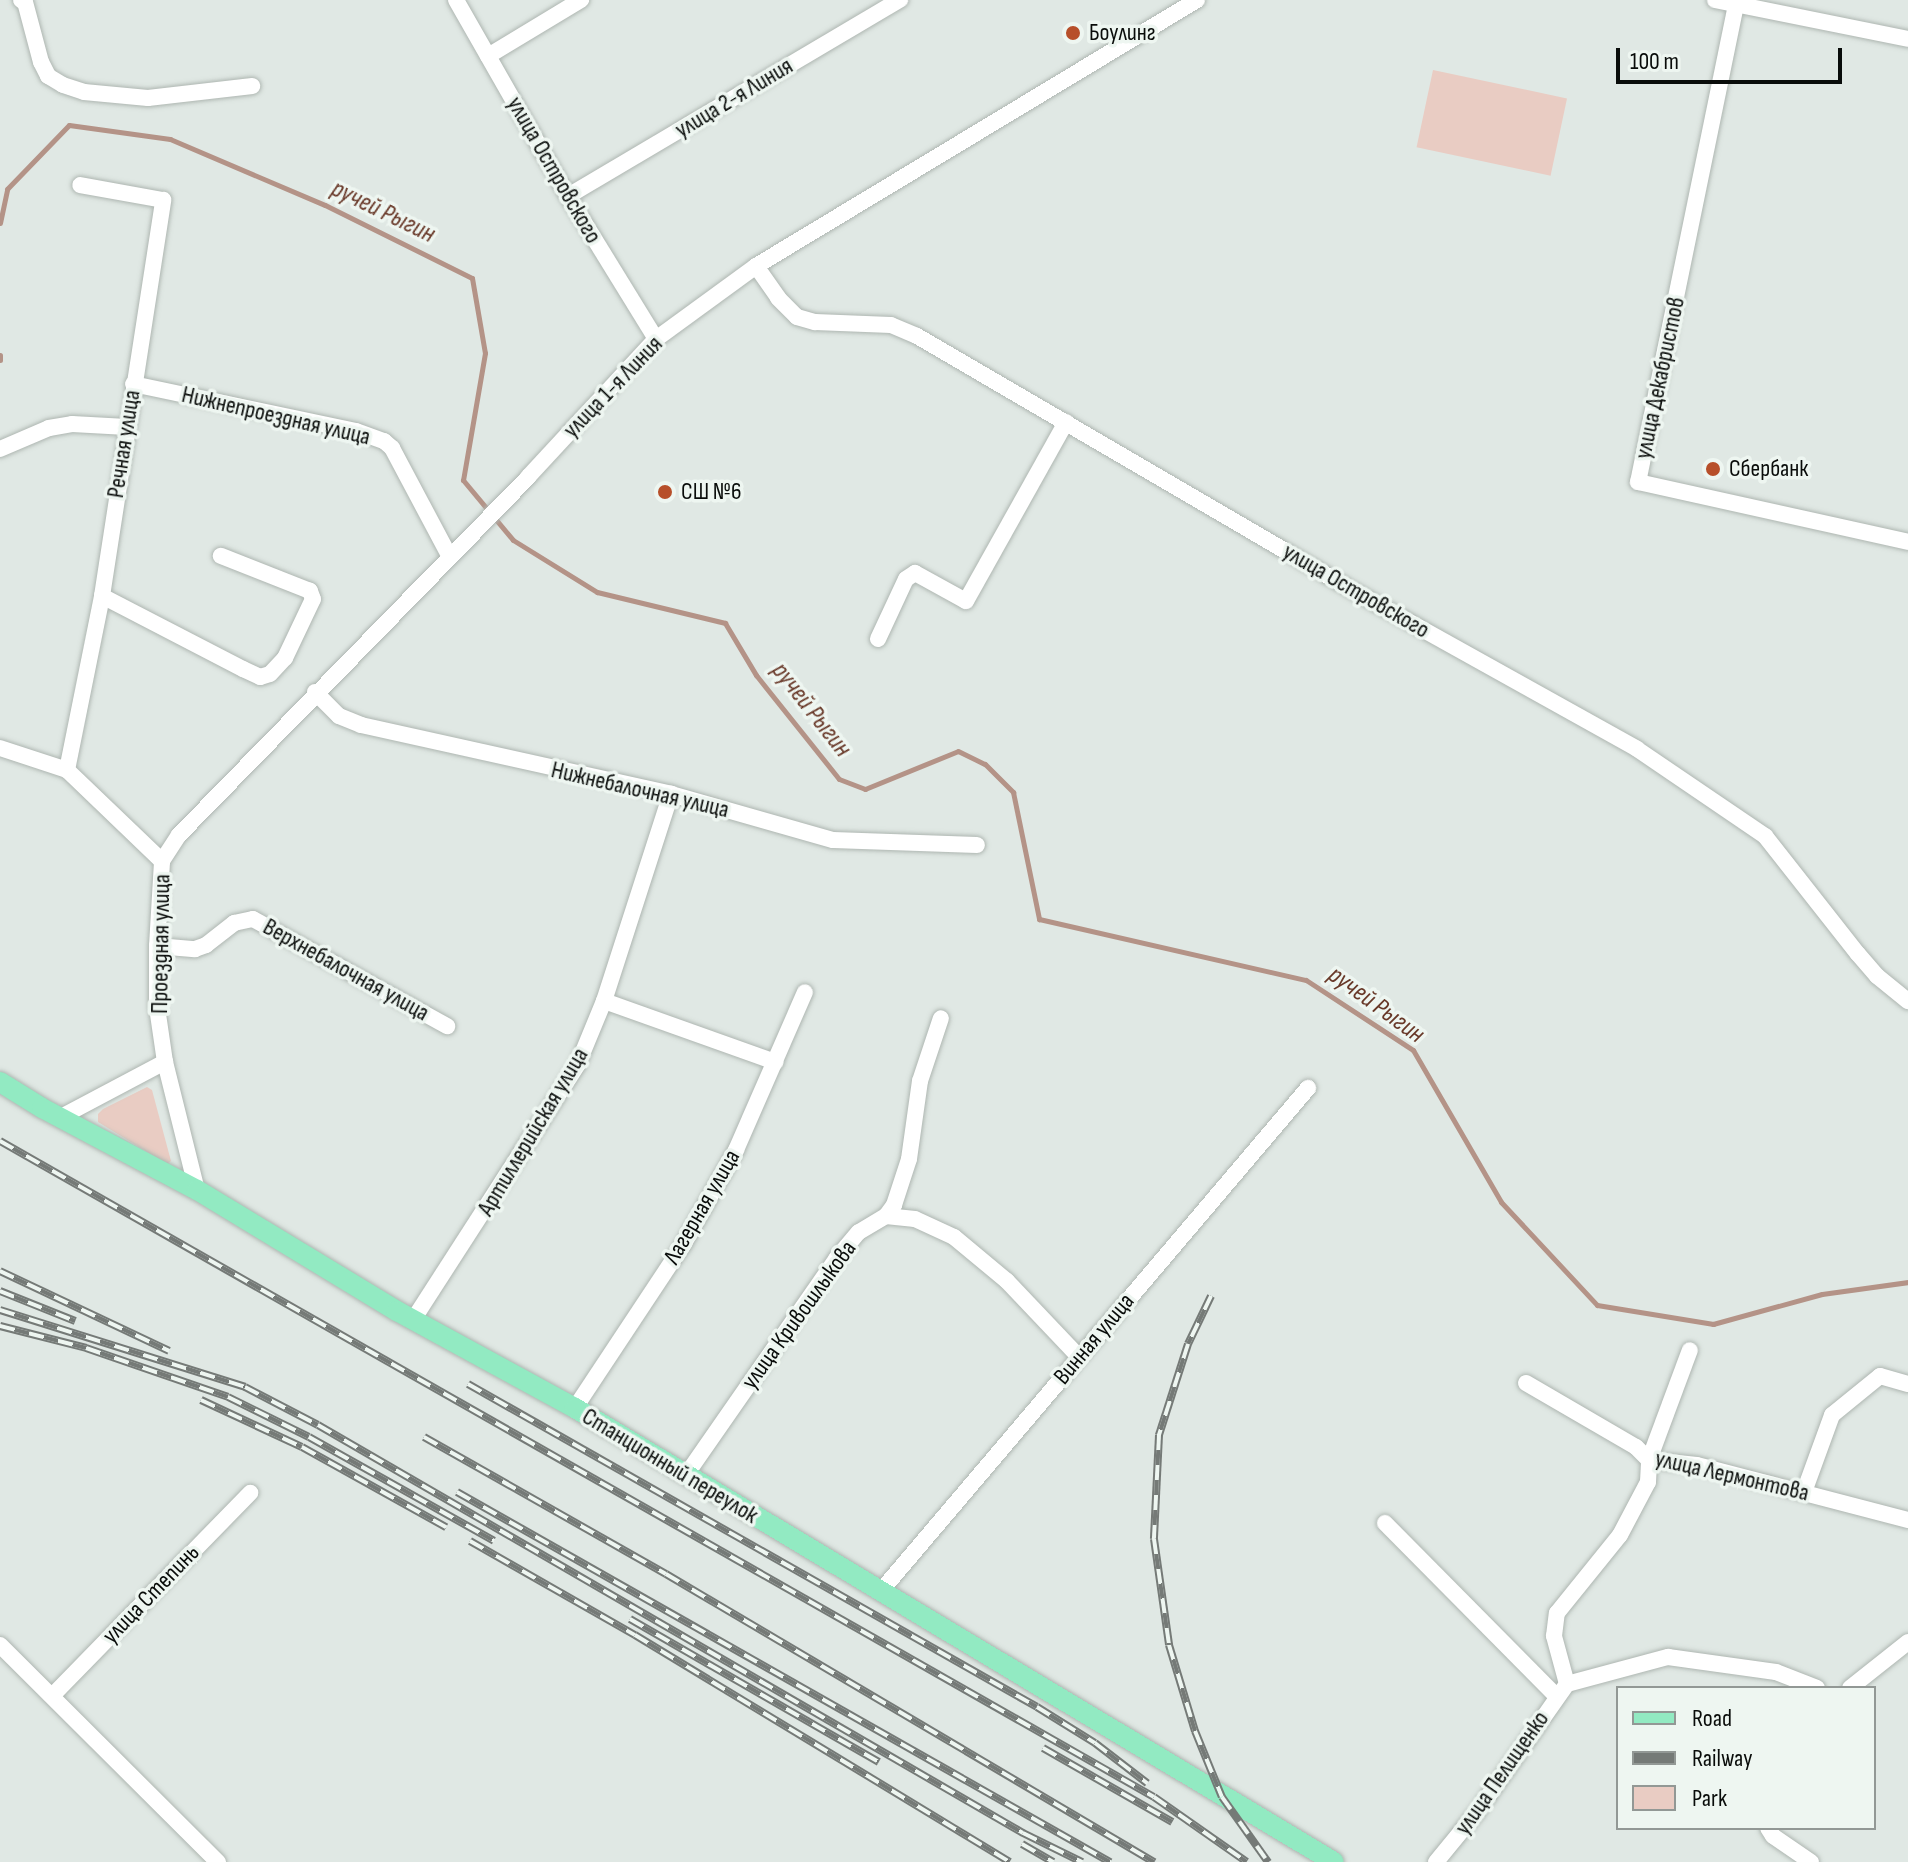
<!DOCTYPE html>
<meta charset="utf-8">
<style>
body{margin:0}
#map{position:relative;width:1908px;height:1862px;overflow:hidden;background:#e0e8e4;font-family:"Sofia Sans Condensed",sans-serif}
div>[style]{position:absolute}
.green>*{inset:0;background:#e9ccc3;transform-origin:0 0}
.stream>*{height:5px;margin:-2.5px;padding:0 2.5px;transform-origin:2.5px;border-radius:2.5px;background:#b49387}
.roads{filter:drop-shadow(0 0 2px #aeb6b1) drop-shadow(0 0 2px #aeb6b1)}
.minor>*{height:16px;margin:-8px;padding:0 8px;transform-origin:8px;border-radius:8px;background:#fff}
.major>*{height:20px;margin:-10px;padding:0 10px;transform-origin:10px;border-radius:10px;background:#92eac2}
.rail>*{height:8px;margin-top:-4px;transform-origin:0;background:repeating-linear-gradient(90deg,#eef6f1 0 15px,#757a77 0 30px);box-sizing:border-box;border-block:2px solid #757a77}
.dots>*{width:22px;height:22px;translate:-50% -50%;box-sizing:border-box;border:4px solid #eef6f1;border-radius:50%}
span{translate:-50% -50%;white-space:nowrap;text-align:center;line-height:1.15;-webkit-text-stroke:7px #eef6f1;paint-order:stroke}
.poi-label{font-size:24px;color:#090c0a}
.left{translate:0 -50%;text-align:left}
.street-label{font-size:24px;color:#090c0a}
.water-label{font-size:26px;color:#683828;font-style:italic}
.legend{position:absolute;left:1616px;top:1686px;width:260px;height:144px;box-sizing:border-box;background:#eef6f1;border:2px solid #929895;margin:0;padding:10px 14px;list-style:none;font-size:24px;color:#090c0a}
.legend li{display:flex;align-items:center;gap:16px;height:40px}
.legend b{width:40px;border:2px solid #929895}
.scale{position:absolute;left:1616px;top:48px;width:226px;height:36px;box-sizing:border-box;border:4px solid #090c0a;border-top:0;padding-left:10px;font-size:24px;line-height:28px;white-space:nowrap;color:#090c0a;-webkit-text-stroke:6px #eef6f1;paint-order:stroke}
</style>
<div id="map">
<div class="green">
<div style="left:1433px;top:70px;width:137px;height:79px;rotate:12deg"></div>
<div style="clip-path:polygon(147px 1087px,152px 1090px,171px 1161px,167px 1164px,98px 1122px,98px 1114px,103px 1109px)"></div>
</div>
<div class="stream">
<div style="left:0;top:223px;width:35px;rotate:-78deg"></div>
<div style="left:7px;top:189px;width:89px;rotate:-45.9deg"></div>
<div style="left:69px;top:125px;width:102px;rotate:7.9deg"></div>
<div style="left:170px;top:139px;width:168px;rotate:23.1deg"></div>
<div style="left:325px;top:205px;width:164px;rotate:26.4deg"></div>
<div style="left:472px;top:278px;width:76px;rotate:80.2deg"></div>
<div style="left:485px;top:353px;width:129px;rotate:99.8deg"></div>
<div style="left:463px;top:480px;width:78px;rotate:50.2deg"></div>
<div style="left:513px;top:540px;width:99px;rotate:31.8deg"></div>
<div style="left:597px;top:592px;width:132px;rotate:13.6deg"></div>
<div style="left:725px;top:623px;width:61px;rotate:59.2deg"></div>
<div style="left:756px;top:675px;width:133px;rotate:51.4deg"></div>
<div style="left:839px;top:779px;width:28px;rotate:21deg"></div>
<div style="left:865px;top:789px;width:100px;rotate:-22.2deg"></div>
<div style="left:958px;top:751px;width:30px;rotate:26deg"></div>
<div style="left:985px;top:764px;width:40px;rotate:45deg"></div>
<div style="left:1013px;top:792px;width:130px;rotate:78.4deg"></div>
<div style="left:1039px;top:919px;width:274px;rotate:12.9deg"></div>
<div style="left:1306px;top:980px;width:128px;rotate:33.2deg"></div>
<div style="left:1413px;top:1050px;width:176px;rotate:59.9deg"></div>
<div style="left:1501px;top:1202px;width:141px;rotate:47deg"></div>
<div style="left:1597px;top:1305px;width:118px;rotate:9.3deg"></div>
<div style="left:1713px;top:1324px;width:113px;rotate:-15.4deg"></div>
<div style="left:1822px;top:1294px;width:87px;rotate:-7.9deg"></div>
<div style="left:0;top:355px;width:5px;rotate:90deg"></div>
</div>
<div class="roads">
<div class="minor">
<div style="left:21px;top:0;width:4px;rotate:27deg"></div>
<div style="left:25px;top:2px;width:62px;rotate:75.1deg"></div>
<div style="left:41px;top:62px;width:16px;rotate:63deg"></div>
<div style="left:48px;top:76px;width:17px;rotate:31deg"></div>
<div style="left:63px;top:85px;width:22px;rotate:18deg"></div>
<div style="left:84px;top:92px;width:64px;rotate:5.4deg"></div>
<div style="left:148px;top:98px;width:105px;rotate:-6.6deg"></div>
<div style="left:456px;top:0;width:226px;rotate:60.3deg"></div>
<div style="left:568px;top:196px;width:168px;rotate:58.4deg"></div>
<div style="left:1715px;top:0;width:197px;rotate:11.4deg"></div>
<div style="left:1737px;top:0;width:492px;rotate:101.6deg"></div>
<div style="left:1638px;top:482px;width:277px;rotate:12.5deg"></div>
<div style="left:488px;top:56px;width:109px;rotate:-31.1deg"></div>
<div style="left:568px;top:196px;width:386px;rotate:-30.6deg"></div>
<div style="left:756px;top:266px;width:39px;rotate:55deg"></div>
<div style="left:778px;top:298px;width:27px;rotate:45deg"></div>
<div style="left:797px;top:317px;width:19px;rotate:16deg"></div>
<div style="left:815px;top:322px;width:76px;rotate:2.3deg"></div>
<div style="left:891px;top:325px;width:28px;rotate:23deg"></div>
<div style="left:917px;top:336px;width:512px;rotate:30.27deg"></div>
<div style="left:1359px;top:594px;width:318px;rotate:29.1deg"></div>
<div style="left:1637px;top:749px;width:155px;rotate:34.2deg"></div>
<div style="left:1765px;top:836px;width:150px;rotate:51.8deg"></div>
<div style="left:1858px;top:954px;width:29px;rotate:49deg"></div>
<div style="left:1877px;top:976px;width:40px;rotate:39deg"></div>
<div style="left:133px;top:384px;width:228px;rotate:11.9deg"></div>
<div style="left:356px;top:431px;width:30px;rotate:20deg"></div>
<div style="left:384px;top:441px;width:11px;rotate:41deg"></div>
<div style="left:392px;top:448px;width:121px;rotate:62deg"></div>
<div style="left:0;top:449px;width:53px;rotate:-23.2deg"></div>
<div style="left:49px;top:428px;width:23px;rotate:-10deg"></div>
<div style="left:72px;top:424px;width:55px;rotate:3.1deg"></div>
<div style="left:102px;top:596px;width:159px;rotate:27.4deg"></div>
<div style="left:243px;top:669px;width:19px;rotate:25deg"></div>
<div style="left:260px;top:677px;width:10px;rotate:-17deg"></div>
<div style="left:270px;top:674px;width:22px;rotate:-47deg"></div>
<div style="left:285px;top:658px;width:65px;rotate:-64.6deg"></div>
<div style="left:313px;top:599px;width:9px;rotate:-111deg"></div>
<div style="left:310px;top:591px;width:96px;rotate:-158.5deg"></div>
<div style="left:878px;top:639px;width:66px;rotate:-65deg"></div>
<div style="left:906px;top:579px;width:11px;rotate:-34deg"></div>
<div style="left:915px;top:573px;width:58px;rotate:28.8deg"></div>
<div style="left:966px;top:601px;width:205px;rotate:-60.8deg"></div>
<div style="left:315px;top:692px;width:34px;rotate:45deg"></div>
<div style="left:339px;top:716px;width:24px;rotate:22deg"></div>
<div style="left:361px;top:725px;width:318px;rotate:12.5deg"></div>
<div style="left:671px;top:794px;width:168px;rotate:15.9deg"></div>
<div style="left:833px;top:840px;width:144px;rotate:2deg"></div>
<div style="left:0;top:748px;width:71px;rotate:18.2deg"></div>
<div style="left:67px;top:770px;width:132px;rotate:43.8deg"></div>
<div style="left:67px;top:770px;width:177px;rotate:-78.6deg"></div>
<div style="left:102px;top:596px;width:401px;rotate:-81.2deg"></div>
<div style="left:163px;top:200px;width:84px;rotate:-169.8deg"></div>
<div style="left:157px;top:946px;width:38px;rotate:5deg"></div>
<div style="left:195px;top:949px;width:12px;rotate:-20deg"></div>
<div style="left:206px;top:945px;width:36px;rotate:-38deg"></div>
<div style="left:234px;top:923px;width:19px;rotate:-12deg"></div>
<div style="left:253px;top:919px;width:222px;rotate:28.9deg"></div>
<div style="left:604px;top:1001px;width:182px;rotate:19.6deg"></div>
<div style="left:165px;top:1062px;width:132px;rotate:76deg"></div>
<div style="left:61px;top:1117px;width:118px;rotate:-27.9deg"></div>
<div style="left:165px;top:1062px;width:56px;rotate:-98.3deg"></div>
<div style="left:157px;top:1007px;width:61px;rotate:-90deg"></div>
<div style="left:157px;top:946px;width:85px;rotate:-86.6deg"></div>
<div style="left:162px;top:861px;width:31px;rotate:-57deg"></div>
<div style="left:179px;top:835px;width:500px;rotate:-45.7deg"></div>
<div style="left:528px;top:477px;width:188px;rotate:-47.2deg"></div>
<div style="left:656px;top:339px;width:124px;rotate:-36.1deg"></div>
<div style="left:756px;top:266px;width:515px;rotate:-31.1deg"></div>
<div style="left:886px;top:1216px;width:29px;rotate:6deg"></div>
<div style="left:915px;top:1219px;width:43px;rotate:24.8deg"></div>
<div style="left:954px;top:1237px;width:69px;rotate:39.7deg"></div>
<div style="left:1007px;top:1281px;width:105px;rotate:46.5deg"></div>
<div style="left:413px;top:1320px;width:305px;rotate:-57.2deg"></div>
<div style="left:578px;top:1064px;width:68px;rotate:-67.6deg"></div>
<div style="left:604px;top:1001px;width:218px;rotate:-72.1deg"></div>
<div style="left:1526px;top:1383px;width:127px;rotate:30.2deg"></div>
<div style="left:1636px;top:1447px;width:18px;rotate:45deg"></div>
<div style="left:1649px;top:1460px;width:48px;rotate:5.9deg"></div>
<div style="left:1697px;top:1465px;width:218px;rotate:14.6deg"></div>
<div style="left:575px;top:1408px;width:196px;rotate:-56.5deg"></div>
<div style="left:683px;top:1245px;width:109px;rotate:-60.8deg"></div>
<div style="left:736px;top:1150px;width:172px;rotate:-66.4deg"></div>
<div style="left:686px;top:1475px;width:263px;rotate:-55.2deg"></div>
<div style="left:836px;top:1259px;width:35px;rotate:-50deg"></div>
<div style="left:859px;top:1232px;width:31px;rotate:-31deg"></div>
<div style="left:886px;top:1216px;width:14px;rotate:-54deg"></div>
<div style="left:894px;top:1205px;width:48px;rotate:-71.9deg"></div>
<div style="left:909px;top:1159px;width:79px;rotate:-82deg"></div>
<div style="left:920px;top:1081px;width:66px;rotate:-71.6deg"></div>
<div style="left:1804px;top:1492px;width:82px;rotate:-70deg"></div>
<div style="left:1832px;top:1415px;width:62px;rotate:-39.1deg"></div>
<div style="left:1880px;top:1376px;width:29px;rotate:16deg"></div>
<div style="left:1385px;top:1523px;width:243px;rotate:45.3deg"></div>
<div style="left:881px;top:1591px;width:660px;rotate:-49.67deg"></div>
<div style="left:0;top:1645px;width:308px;rotate:44.9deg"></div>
<div style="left:1567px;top:1684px;width:105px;rotate:-15deg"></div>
<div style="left:1668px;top:1657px;width:109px;rotate:7.9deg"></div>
<div style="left:1776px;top:1672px;width:44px;rotate:21.3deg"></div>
<div style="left:1850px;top:1688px;width:74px;rotate:-38.4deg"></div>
<div style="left:52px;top:1696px;width:284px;rotate:-45.7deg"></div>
<div style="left:1768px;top:1828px;width:9px;rotate:58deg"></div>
<div style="left:1773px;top:1836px;width:46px;rotate:34.4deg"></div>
<div style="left:1436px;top:1862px;width:65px;rotate:-50.6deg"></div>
<div style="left:1477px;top:1812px;width:156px;rotate:-54.9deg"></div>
<div style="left:1567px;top:1684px;width:50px;rotate:-105.2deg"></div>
<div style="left:1554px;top:1636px;width:23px;rotate:-83deg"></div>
<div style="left:1557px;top:1613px;width:100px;rotate:-51.1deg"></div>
<div style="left:1620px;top:1535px;width:60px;rotate:-62.2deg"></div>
<div style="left:1648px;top:1482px;width:22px;rotate:-87deg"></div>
<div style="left:1649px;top:1460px;width:117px;rotate:-69.6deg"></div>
</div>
<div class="major">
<div style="left:0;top:1082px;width:49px;rotate:31.8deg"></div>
<div style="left:42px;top:1108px;width:175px;rotate:27.9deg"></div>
<div style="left:197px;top:1190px;width:234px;rotate:31.2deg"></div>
<div style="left:397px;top:1311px;width:203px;rotate:28.6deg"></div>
<div style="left:575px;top:1408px;width:884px;rotate:30.89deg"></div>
</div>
</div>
<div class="rail">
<div style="left:0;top:1141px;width:1327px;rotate:29.62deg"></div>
<div style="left:1154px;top:1797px;width:113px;rotate:35deg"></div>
<div style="left:0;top:1271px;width:187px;rotate:25.3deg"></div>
<div style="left:0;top:1291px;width:81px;rotate:21.8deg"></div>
<div style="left:1211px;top:1296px;width:53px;rotate:115.6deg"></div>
<div style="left:1188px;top:1344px;width:96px;rotate:107.7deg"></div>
<div style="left:1159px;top:1435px;width:104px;rotate:92.8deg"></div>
<div style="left:1154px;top:1539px;width:107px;rotate:81.9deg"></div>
<div style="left:1169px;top:1645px;width:90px;rotate:73.2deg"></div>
<div style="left:1195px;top:1731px;width:71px;rotate:67.8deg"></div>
<div style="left:1222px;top:1797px;width:80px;rotate:54.7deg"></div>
<div style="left:0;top:1310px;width:257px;rotate:17.4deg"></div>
<div style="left:245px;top:1387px;width:82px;rotate:27.5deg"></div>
<div style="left:318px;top:1425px;width:815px;rotate:30.06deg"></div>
<div style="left:1023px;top:1833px;width:66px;rotate:26.2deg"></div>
<div style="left:0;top:1326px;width:89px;rotate:14.3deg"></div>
<div style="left:86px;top:1348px;width:150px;rotate:19deg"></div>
<div style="left:228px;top:1397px;width:90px;rotate:26.3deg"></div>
<div style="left:309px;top:1437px;width:212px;rotate:29.3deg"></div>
<div style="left:468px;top:1384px;width:654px;rotate:29.58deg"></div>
<div style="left:1037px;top:1707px;width:68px;rotate:31.8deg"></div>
<div style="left:1095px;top:1743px;width:66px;rotate:37.6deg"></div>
<div style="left:201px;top:1400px;width:111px;rotate:25deg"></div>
<div style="left:302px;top:1447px;width:165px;rotate:29.1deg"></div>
<div style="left:424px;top:1437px;width:278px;rotate:29.5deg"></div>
<div style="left:666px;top:1574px;width:567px;rotate:30.55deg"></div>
<div style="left:457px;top:1492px;width:751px;rotate:29.54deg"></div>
<div style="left:470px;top:1541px;width:190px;rotate:29.7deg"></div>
<div style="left:635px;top:1635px;width:438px;rotate:31.2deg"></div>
<div style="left:630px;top:1619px;width:287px;rotate:29.9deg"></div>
<div style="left:1043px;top:1748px;width:149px;rotate:29.8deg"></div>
<div style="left:1022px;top:1844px;width:36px;rotate:30deg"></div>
</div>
<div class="dots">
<div style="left:1073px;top:33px;background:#b74f2a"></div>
<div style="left:1713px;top:469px;background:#b74f2a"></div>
<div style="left:665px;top:492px;background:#b74f2a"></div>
</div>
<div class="poi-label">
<span class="left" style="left:1089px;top:33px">Боулинг</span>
<span class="left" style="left:1729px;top:469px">Сбербанк</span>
<span class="left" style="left:681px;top:492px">СШ №6</span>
</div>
<div class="street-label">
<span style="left:734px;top:98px;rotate:-31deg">улица 2-я Линия</span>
<span style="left:554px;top:170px;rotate:60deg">улица Островского</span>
<span style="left:1660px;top:378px;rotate:-78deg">улица Декабристов</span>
<span style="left:613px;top:387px;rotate:-46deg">улица 1-я Линия</span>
<span style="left:276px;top:416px;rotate:13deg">Нижнепроездная улица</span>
<span style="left:124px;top:444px;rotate:-81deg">Речная улица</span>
<span style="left:1356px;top:591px;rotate:30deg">улица Островского</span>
<span style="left:640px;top:790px;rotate:13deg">Нижнебалочная улица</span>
<span style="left:161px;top:944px;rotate:-89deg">Проездная улица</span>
<span style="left:346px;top:970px;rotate:29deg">Верхнебалочная улица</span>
<span style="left:533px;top:1132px;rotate:-59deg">Артиллерийская улица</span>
<span style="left:702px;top:1207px;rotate:-60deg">Лагерная улица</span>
<span style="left:799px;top:1315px;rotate:-54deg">улица Кривошлыкова</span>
<span style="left:1094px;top:1339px;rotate:-50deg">Винная улица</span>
<span style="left:670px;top:1466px;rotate:31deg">Станционный переулок</span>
<span style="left:1732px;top:1476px;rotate:13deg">улица Лермонтова</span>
<span style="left:151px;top:1594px;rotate:-46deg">улица Степинь</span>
<span style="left:1502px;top:1773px;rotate:-55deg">улица Пелищенко</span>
</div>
<div class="water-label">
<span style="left:383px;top:212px;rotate:26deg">ручей Рыгин</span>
<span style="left:811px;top:710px;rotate:52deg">ручей Рыгин</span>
<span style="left:1376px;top:1005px;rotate:36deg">ручей Рыгин</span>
</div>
<ul class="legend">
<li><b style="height:10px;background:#92eac2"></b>Road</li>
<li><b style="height:10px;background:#757a77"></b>Railway</li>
<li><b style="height:22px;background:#e9ccc3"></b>Park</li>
</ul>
<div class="scale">100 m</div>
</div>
